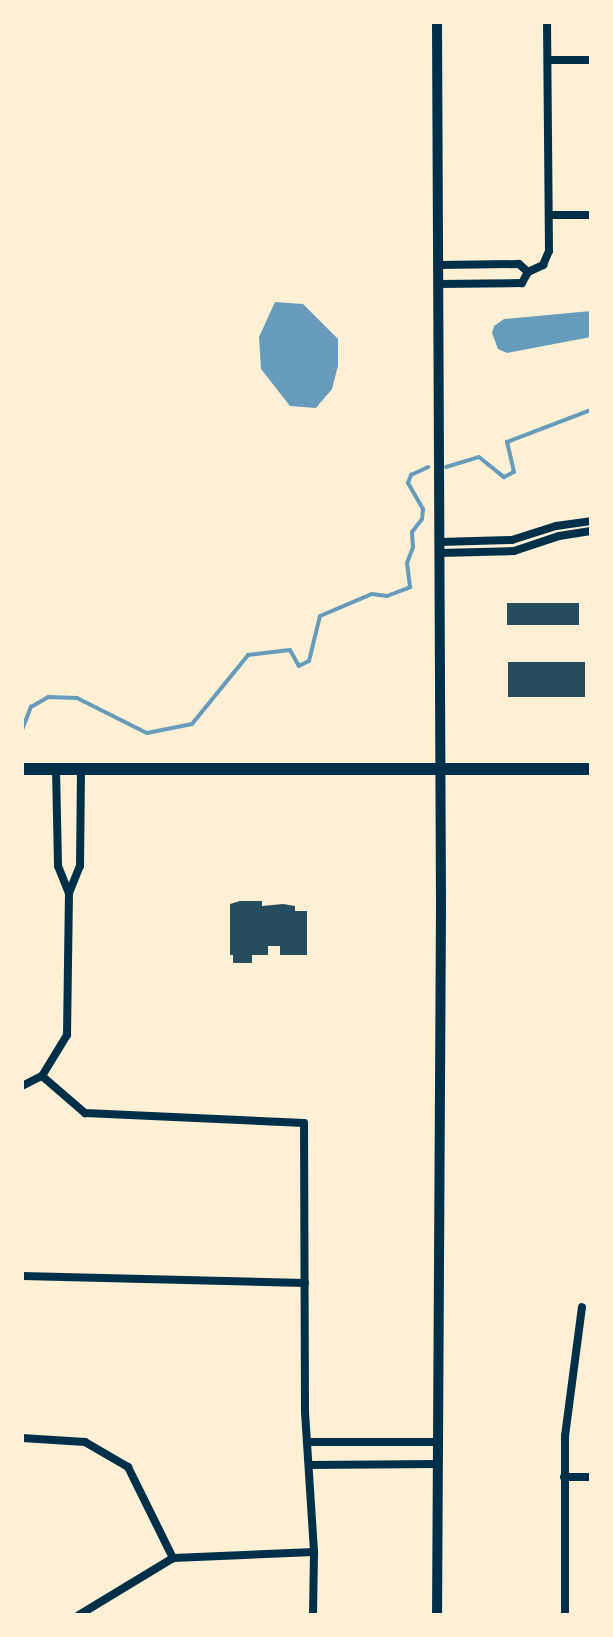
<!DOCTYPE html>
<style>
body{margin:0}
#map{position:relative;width:613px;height:1637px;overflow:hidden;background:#fdf0d5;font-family:Signika,sans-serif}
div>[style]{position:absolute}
.water>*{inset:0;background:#669bbc}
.stream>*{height:4px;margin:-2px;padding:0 2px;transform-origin:2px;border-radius:2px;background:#669bbc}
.building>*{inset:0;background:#264d5e;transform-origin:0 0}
.minor>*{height:8px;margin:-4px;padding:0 4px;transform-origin:4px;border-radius:4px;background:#003049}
.tertiary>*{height:10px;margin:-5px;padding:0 5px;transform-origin:5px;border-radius:5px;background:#003049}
.primary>*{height:12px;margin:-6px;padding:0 6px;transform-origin:6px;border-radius:6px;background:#003049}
span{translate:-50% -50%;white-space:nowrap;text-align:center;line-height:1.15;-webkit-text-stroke:6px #fdf0d5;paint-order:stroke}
.frame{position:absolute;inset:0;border:24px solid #fdf0d5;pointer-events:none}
</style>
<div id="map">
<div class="water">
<div style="clip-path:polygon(275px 302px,303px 304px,338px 339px,338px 366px,332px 389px,316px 408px,290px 406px,261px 369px,259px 337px)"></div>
<div style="clip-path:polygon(591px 311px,591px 337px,507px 353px,498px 349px,492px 333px,494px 326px,504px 319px)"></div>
</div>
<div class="stream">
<div style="left:446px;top:467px;width:34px;rotate:-17deg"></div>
<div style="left:479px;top:457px;width:32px;rotate:39deg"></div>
<div style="left:504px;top:477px;width:11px;rotate:-27deg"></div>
<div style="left:514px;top:472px;width:31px;rotate:-103deg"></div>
<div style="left:507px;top:442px;width:90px;rotate:-20.9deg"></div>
<div style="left:22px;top:730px;width:25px;rotate:-69deg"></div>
<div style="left:31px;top:707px;width:20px;rotate:-30deg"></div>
<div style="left:48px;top:697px;width:29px;rotate:2deg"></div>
<div style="left:77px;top:698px;width:78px;rotate:26.6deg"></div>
<div style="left:147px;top:733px;width:46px;rotate:-11.3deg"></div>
<div style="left:192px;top:724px;width:89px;rotate:-50.9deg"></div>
<div style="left:248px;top:655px;width:42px;rotate:-6.8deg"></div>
<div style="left:290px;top:650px;width:18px;rotate:61deg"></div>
<div style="left:299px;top:666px;width:11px;rotate:-27deg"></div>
<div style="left:309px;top:661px;width:46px;rotate:-76.3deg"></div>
<div style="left:320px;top:616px;width:56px;rotate:-22.9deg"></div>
<div style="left:372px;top:594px;width:15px;rotate:8deg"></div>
<div style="left:387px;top:596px;width:25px;rotate:-21deg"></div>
<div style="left:410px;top:587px;width:24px;rotate:-97deg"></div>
<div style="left:407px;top:563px;width:17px;rotate:-69deg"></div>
<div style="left:413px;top:547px;width:15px;rotate:-94deg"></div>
<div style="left:412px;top:532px;width:16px;rotate:-52deg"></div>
<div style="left:422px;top:519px;width:10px;rotate:-84deg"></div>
<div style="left:423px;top:509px;width:30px;rotate:-120deg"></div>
<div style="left:408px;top:483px;width:9px;rotate:-69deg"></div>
<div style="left:411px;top:475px;width:19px;rotate:-25deg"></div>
</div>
<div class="building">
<div style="left:507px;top:603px;width:72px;height:22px"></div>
<div style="left:508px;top:662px;width:77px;height:35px"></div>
<div style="clip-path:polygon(240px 901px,262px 901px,262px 906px,283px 904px,295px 906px,295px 911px,307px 911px,307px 955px,280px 955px,280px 946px,268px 946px,268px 955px,252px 955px,252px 963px,233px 963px,233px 955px,230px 955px,230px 904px)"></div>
</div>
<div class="minor">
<div style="left:548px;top:60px;width:43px"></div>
<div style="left:549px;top:215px;width:42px"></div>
<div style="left:438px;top:265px;width:81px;rotate:-0.7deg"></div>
<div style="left:519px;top:264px;width:12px;rotate:42deg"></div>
<div style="left:528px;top:272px;width:13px;rotate:119deg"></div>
<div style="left:522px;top:283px;width:84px;rotate:179.3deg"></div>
<div style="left:528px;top:272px;width:17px;rotate:-25deg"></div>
<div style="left:543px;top:265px;width:15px;rotate:-67deg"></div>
<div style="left:549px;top:251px;width:229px;rotate:-90.5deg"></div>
<div style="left:439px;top:542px;width:73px;rotate:-1.6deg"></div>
<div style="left:512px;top:540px;width:46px;rotate:-17.7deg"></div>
<div style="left:556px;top:526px;width:35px;rotate:-8deg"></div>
<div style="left:439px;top:553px;width:75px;rotate:-1.5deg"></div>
<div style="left:514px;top:551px;width:47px;rotate:-18.4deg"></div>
<div style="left:559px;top:536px;width:32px;rotate:-9deg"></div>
<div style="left:56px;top:769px;width:97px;rotate:88.8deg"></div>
<div style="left:58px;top:866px;width:29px;rotate:68deg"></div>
<div style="left:42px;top:1076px;width:57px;rotate:40.7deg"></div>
<div style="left:85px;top:1113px;width:219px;rotate:2.6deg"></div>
<div style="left:304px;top:1123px;width:289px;rotate:89.8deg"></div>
<div style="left:305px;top:1412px;width:140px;rotate:86.3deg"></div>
<div style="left:314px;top:1552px;width:63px;rotate:90.9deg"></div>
<div style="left:22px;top:1086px;width:22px;rotate:-27deg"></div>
<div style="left:42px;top:1076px;width:48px;rotate:-58.6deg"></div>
<div style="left:67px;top:1035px;width:142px;rotate:-89.2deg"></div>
<div style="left:69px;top:893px;width:29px;rotate:-68deg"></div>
<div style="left:80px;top:866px;width:97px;rotate:-89.4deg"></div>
<div style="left:22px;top:1276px;width:283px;rotate:1.4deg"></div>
<div style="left:22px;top:1438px;width:63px;rotate:3.6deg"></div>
<div style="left:85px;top:1442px;width:50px;rotate:30.2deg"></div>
<div style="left:128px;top:1467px;width:102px;rotate:63.7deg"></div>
<div style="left:307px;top:1442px;width:129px"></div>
<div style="left:309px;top:1465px;width:127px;rotate:-0.5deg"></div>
<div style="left:564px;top:1477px;width:27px"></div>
<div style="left:79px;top:1615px;width:110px;rotate:-31.2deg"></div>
<div style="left:173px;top:1558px;width:141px;rotate:-2.4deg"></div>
<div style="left:565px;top:1615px;width:179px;rotate:-90deg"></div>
<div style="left:565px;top:1436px;width:130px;rotate:-82.5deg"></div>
</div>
<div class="tertiary">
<div style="left:437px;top:22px;width:885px;rotate:89.74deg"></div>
<div style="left:441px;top:907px;width:708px;rotate:90.32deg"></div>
</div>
<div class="primary">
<div style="left:22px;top:769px;width:569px"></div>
</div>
<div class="frame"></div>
</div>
